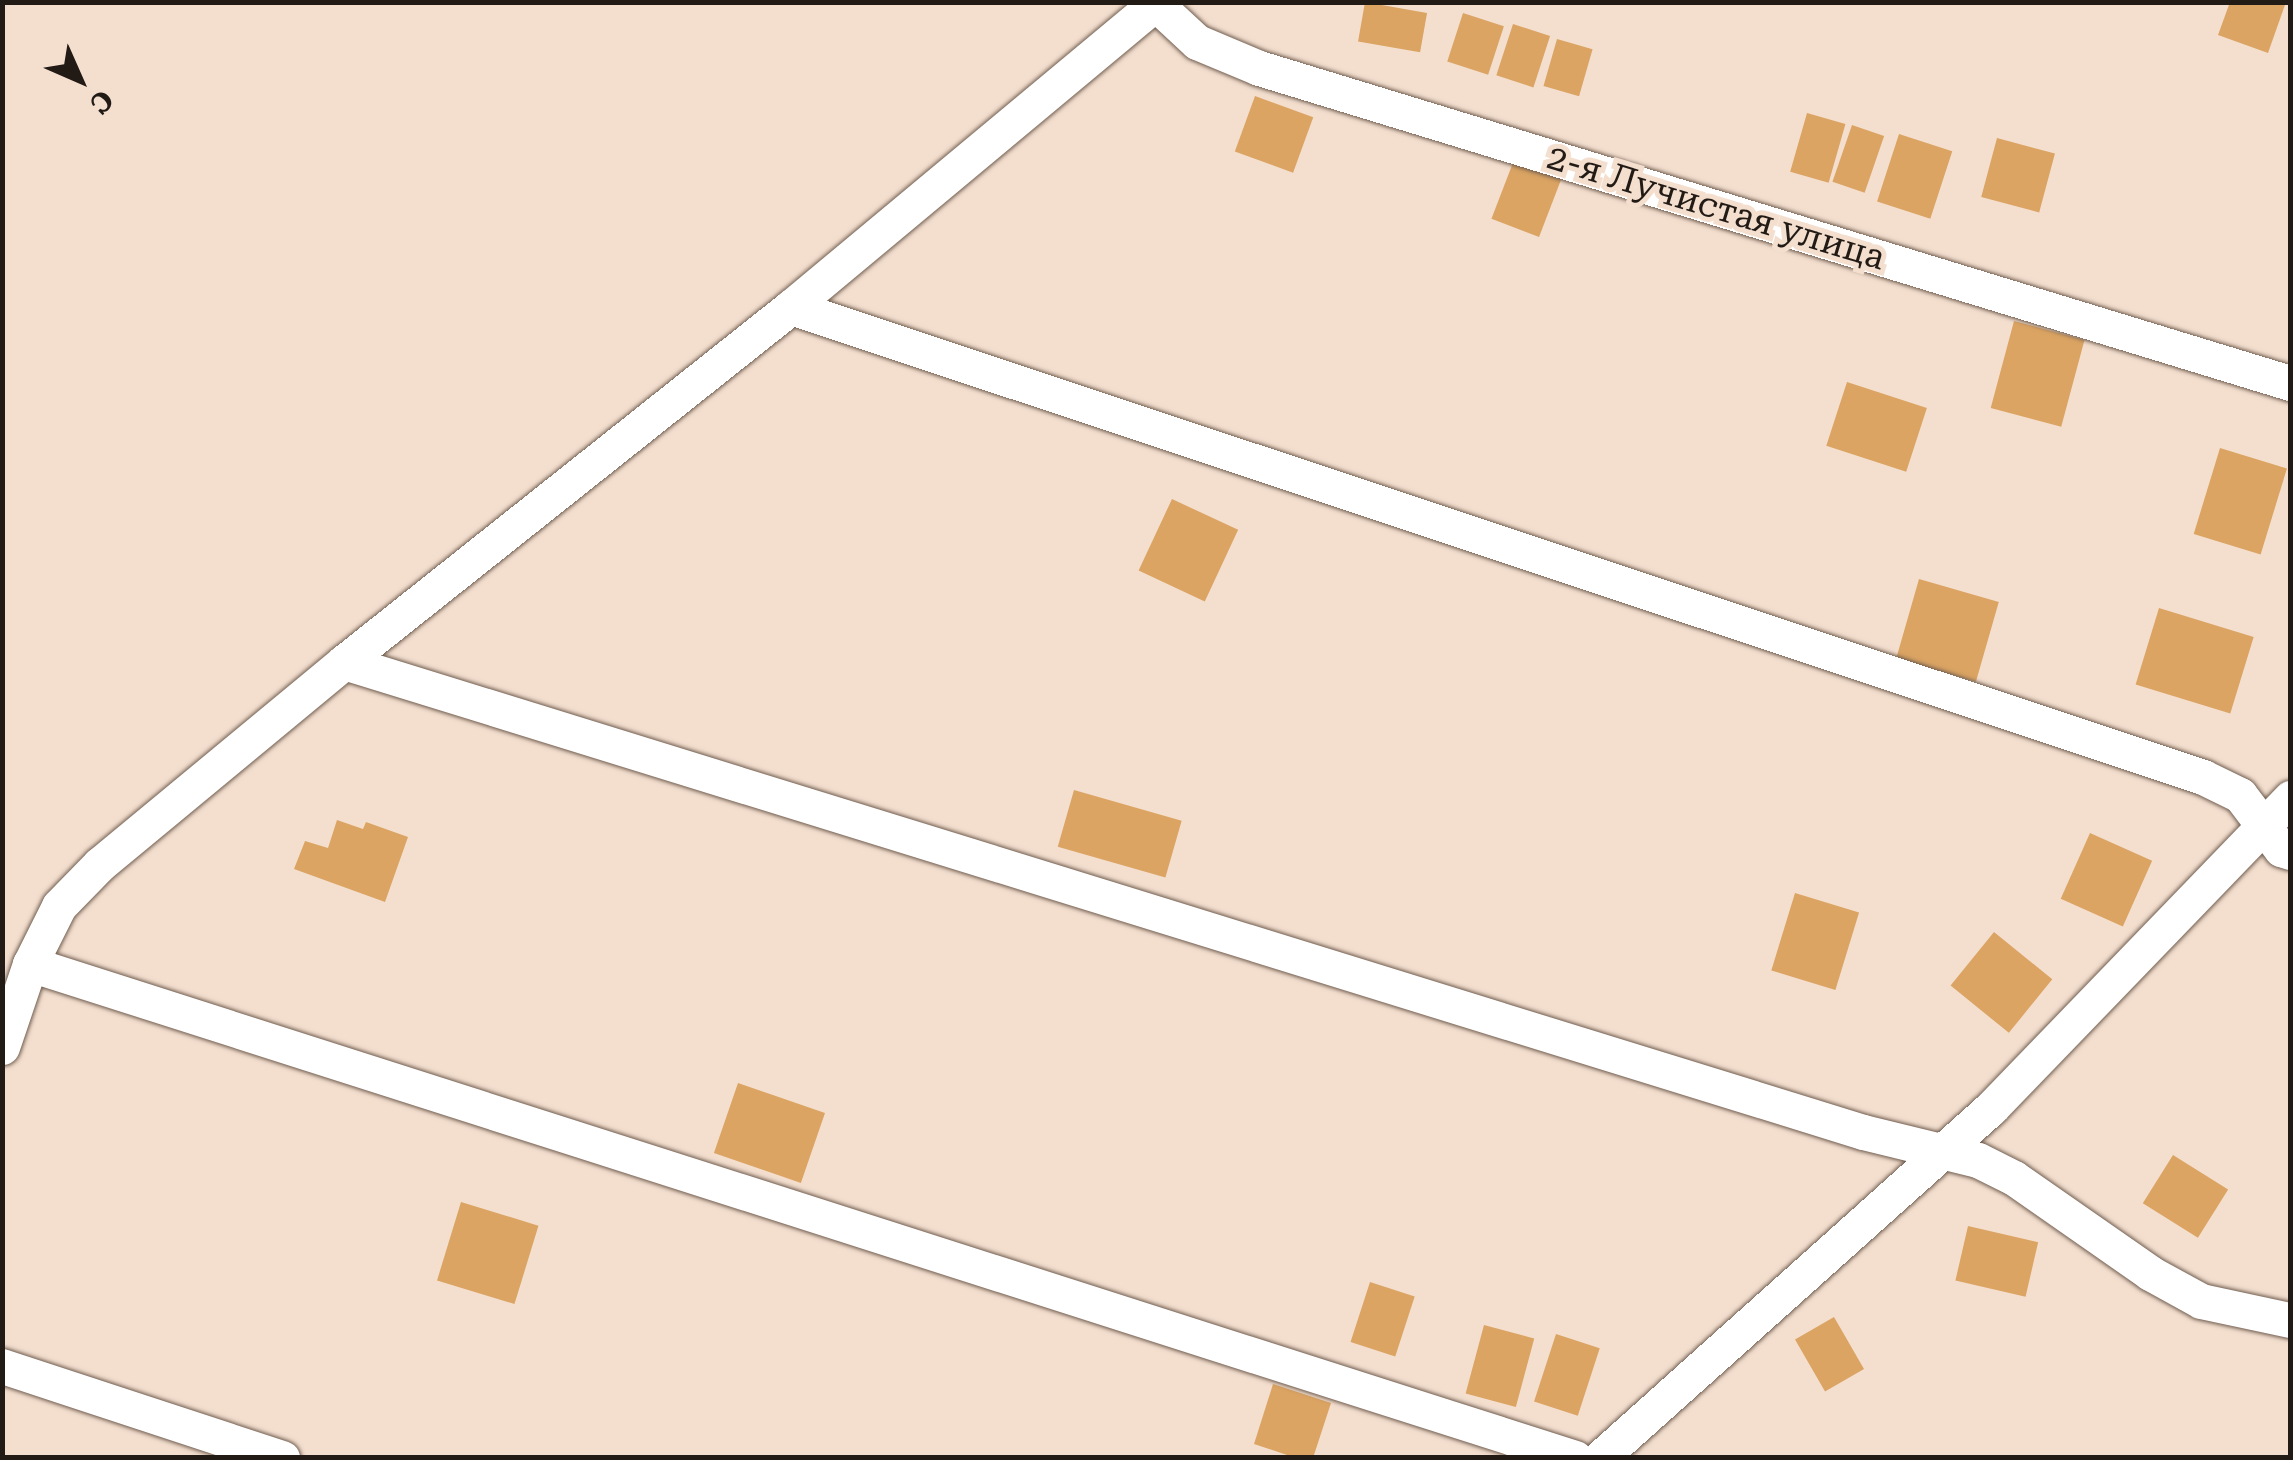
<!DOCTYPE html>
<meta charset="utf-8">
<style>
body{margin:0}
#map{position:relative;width:2293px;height:1460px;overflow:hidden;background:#f4dfcf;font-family:"Roboto Serif",serif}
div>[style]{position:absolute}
.building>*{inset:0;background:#dba463;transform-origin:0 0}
.roads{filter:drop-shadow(0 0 2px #705d4f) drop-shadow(0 0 2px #705d4f)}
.street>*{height:35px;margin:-17.5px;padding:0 17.5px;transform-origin:17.5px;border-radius:17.5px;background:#fff}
span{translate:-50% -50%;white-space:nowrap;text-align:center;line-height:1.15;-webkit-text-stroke:10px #f4dfcf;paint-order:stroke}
.street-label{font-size:35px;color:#221a15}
.frame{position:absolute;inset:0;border:5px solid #221a15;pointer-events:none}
.north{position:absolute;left:30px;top:30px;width:100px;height:100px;-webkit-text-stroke:8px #f4dfcf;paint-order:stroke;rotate:135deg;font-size:28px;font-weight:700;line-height:40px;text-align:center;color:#221a15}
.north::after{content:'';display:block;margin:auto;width:35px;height:45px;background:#221a15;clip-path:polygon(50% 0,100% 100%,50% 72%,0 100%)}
</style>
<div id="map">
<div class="building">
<div style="left:1365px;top:2px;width:63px;height:40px;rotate:10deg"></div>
<div style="clip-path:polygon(2230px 2px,2286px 2px,2268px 53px,2218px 35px)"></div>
<div style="left:1463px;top:13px;width:43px;height:51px;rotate:18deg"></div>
<div style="left:1513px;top:24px;width:39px;height:54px;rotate:18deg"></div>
<div style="left:1557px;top:39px;width:37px;height:49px;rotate:16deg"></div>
<div style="left:1255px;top:96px;width:62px;height:59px;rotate:20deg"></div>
<div style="left:1807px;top:113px;width:40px;height:61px;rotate:16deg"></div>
<div style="left:1852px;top:125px;width:34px;height:60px;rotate:19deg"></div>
<div style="left:1899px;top:134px;width:56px;height:71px;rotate:18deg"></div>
<div style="left:1997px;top:138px;width:60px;height:61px;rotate:15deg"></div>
<div style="left:1514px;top:160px;width:51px;height:63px;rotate:21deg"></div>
<div style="left:2014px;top:321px;width:73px;height:90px;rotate:15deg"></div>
<div style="left:1847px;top:382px;width:84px;height:67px;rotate:18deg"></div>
<div style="left:2220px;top:448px;width:70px;height:90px;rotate:17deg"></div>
<div style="left:1172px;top:499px;width:73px;height:79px;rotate:25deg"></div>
<div style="left:1919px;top:579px;width:83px;height:83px;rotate:16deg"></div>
<div style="left:2159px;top:608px;width:99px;height:80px;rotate:17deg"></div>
<div style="left:1074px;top:790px;width:112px;height:59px;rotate:16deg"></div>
<div style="clip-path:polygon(337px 820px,363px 829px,366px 822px,408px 837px,385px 902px,294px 869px,305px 841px,328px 848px)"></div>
<div style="left:2090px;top:833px;width:68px;height:72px;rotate:24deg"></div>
<div style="left:1795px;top:893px;width:67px;height:81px;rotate:17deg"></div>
<div style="left:1994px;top:932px;width:75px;height:69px;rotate:39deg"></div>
<div style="left:738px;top:1083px;width:92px;height:74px;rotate:19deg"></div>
<div style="left:2173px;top:1155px;width:65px;height:57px;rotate:32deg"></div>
<div style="left:461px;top:1202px;width:81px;height:82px;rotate:17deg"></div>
<div style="left:1968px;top:1226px;width:72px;height:56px;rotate:13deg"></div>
<div style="left:1370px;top:1282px;width:47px;height:63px;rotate:18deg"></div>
<div style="left:1834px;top:1317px;width:60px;height:45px;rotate:60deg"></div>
<div style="left:1484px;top:1325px;width:52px;height:71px;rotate:15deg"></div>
<div style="left:1556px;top:1334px;width:46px;height:71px;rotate:18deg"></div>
<div style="clip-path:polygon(1273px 1384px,1331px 1403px,1313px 1458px,1296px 1458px,1254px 1444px)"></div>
</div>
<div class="roads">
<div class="street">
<div style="left:1156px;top:4px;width:56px;rotate:42.8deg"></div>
<div style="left:1197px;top:42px;width:67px;rotate:22.8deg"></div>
<div style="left:1259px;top:68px;width:1078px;rotate:16.99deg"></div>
<div style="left:791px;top:307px;width:1488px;rotate:18.41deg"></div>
<div style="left:2203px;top:777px;width:41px;rotate:25.9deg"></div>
<div style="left:2240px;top:795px;width:68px;rotate:52.8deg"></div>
<div style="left:2281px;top:849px;width:9px;rotate:18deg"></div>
<div style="left:344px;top:662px;width:1590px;rotate:17.19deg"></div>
<div style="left:1863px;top:1132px;width:118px;rotate:13.7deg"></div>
<div style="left:1978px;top:1160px;width:40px;rotate:26.6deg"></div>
<div style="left:2014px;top:1178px;width:166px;rotate:34.9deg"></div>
<div style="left:2150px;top:1273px;width:58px;rotate:28.8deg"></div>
<div style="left:2201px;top:1301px;width:91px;rotate:12.1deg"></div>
<div style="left:30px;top:964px;width:1622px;rotate:17.73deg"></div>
<div style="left:2px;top:1047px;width:88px;rotate:-71.4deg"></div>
<div style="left:30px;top:964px;width:65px;rotate:-63.4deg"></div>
<div style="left:59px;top:906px;width:59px;rotate:-45.7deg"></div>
<div style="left:100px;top:864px;width:317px;rotate:-39.6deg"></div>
<div style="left:344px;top:662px;width:571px;rotate:-38.46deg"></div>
<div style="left:791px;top:307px;width:476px;rotate:-39.8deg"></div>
<div style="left:2px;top:1366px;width:295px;rotate:18.2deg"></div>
<div style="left:1600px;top:1458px;width:525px;rotate:-41.83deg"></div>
<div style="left:1991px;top:1108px;width:431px;rotate:-46deg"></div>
</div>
</div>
<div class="street-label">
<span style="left:1716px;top:208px;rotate:17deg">2-я Лучистая улица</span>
</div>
<div class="frame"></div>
<div class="north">С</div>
</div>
